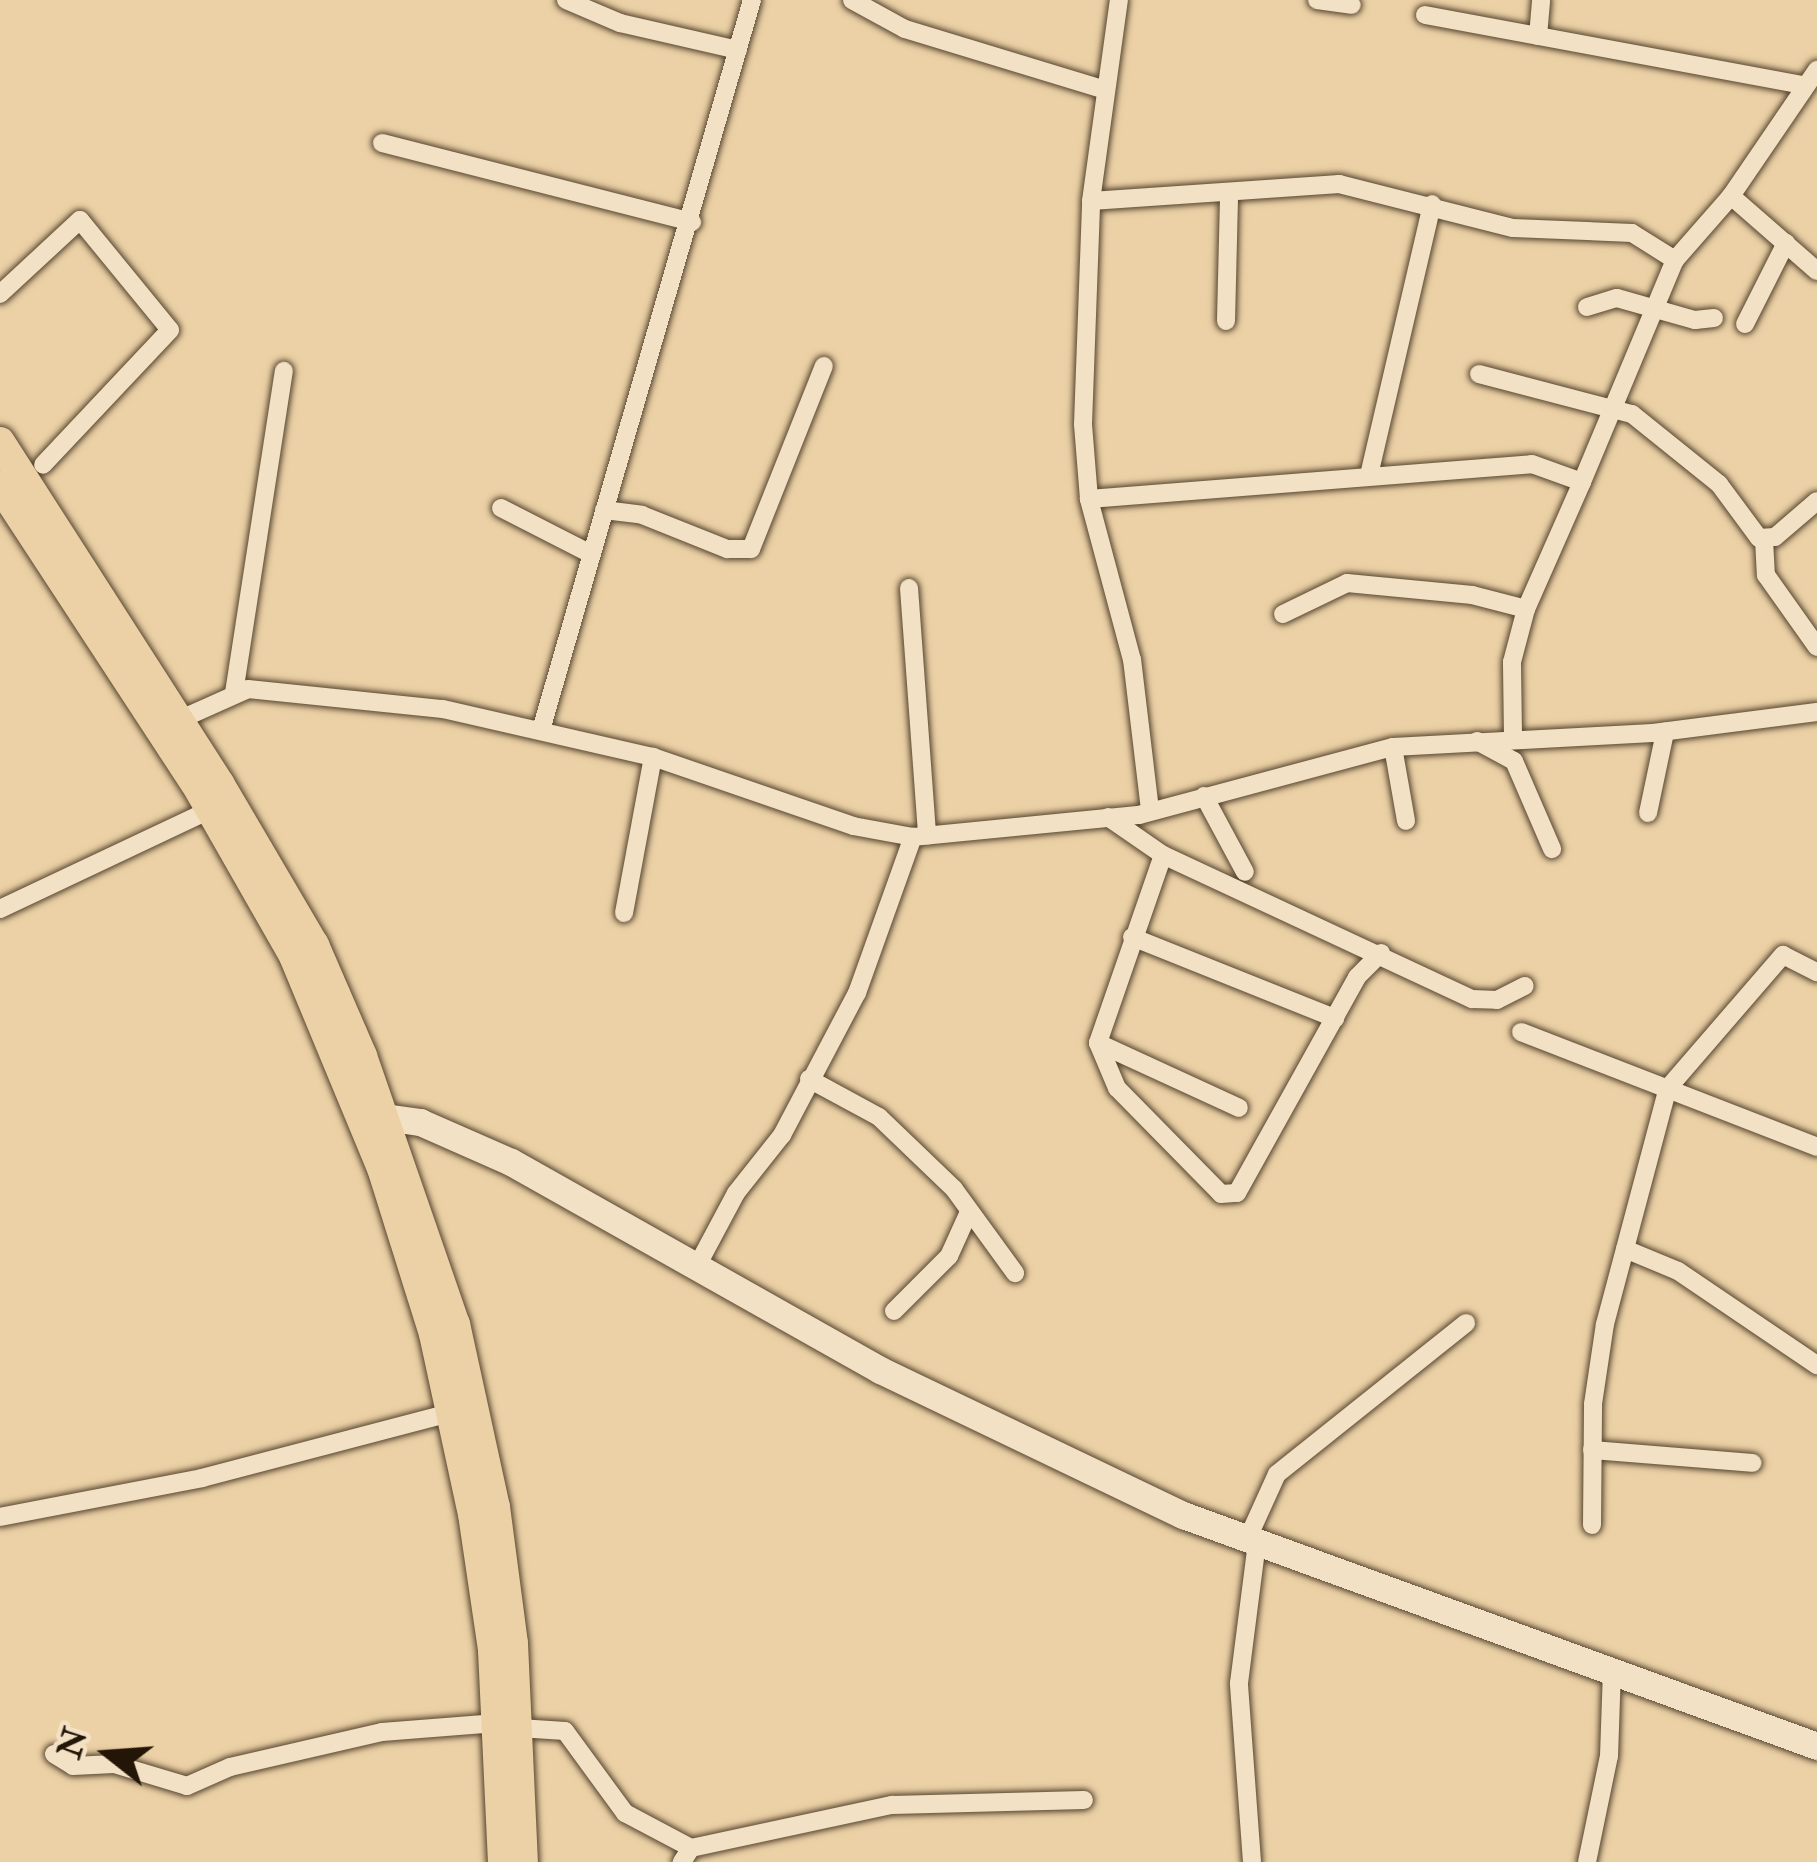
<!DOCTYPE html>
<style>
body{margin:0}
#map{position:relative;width:1817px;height:1862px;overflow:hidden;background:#ecd1a6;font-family:"IM FELL Double Pica",serif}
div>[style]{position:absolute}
.roads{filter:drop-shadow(0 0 3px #56452f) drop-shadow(0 0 3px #56452f)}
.street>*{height:18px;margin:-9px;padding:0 9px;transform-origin:9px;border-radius:9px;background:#f3e1c5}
.secondary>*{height:27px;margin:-13.5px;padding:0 13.5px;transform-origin:13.5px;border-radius:13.5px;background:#f3e1c5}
.primary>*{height:30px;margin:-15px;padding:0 15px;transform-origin:15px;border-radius:15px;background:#ecd1a6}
span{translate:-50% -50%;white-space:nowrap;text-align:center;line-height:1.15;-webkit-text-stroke:10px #f3e1c5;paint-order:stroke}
.north{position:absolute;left:48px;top:1694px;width:120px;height:120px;-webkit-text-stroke:9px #f3e1c5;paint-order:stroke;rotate:287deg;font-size:33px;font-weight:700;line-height:48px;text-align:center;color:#241607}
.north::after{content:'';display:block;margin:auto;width:42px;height:54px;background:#241607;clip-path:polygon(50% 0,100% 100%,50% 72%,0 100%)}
</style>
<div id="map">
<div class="roads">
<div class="street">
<div style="left:566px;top:0;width:59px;rotate:23.1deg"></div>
<div style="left:620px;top:23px;width:121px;rotate:12.9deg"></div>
<div style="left:852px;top:0;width:60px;rotate:28.7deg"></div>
<div style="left:905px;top:29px;width:207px;rotate:16.9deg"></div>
<div style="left:1317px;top:0;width:35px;rotate:8deg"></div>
<div style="left:1425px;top:15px;width:384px;rotate:10.5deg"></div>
<div style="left:1538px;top:36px;width:36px;rotate:-85deg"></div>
<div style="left:382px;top:143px;width:320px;rotate:14.3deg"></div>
<div style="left:1731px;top:196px;width:114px;rotate:41.1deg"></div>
<div style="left:1091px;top:201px;width:249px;rotate:-3.9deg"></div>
<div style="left:1339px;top:184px;width:179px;rotate:14.2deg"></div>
<div style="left:1513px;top:228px;width:119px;rotate:2.4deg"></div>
<div style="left:1632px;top:233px;width:51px;rotate:32.1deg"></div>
<div style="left:0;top:294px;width:109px;rotate:-42.8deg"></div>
<div style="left:80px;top:220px;width:142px;rotate:50.7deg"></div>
<div style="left:170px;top:330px;width:185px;rotate:133.3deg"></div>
<div style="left:1587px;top:307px;width:31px;rotate:-17deg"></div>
<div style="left:1617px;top:298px;width:81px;rotate:15.8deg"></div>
<div style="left:1695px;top:320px;width:19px;rotate:-6deg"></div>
<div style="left:1226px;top:321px;width:126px;rotate:-88.6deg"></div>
<div style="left:1745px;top:324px;width:91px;rotate:-63.2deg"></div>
<div style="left:1479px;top:374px;width:158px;rotate:14.7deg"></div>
<div style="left:1632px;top:414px;width:112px;rotate:38.8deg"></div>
<div style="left:1719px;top:484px;width:67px;rotate:53.5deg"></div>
<div style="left:1759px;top:538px;width:16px;rotate:-4deg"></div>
<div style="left:1775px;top:537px;width:55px;rotate:-40.6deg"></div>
<div style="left:1370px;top:471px;width:274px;rotate:-76.9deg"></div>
<div style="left:1089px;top:499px;width:75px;rotate:-94.6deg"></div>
<div style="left:1083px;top:424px;width:223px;rotate:-87.9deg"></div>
<div style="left:1091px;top:201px;width:203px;rotate:-82.1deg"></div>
<div style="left:501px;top:508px;width:101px;rotate:27.1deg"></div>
<div style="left:604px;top:510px;width:38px;rotate:7deg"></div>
<div style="left:642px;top:515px;width:92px;rotate:21.8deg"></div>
<div style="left:727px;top:549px;width:24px"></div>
<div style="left:751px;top:549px;width:197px;rotate:-68.3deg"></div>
<div style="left:1764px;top:539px;width:36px;rotate:87deg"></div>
<div style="left:1766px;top:575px;width:88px;rotate:54.7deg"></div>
<div style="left:909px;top:588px;width:248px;rotate:85.8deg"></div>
<div style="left:1283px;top:614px;width:71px;rotate:-25.8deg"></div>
<div style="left:1347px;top:583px;width:126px;rotate:5.5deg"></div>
<div style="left:1472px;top:595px;width:56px;rotate:14.5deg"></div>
<div style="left:234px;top:693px;width:326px;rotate:-81.2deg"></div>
<div style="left:181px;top:719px;width:73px;rotate:-24.1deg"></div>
<div style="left:248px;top:689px;width:196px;rotate:5.9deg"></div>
<div style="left:443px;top:709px;width:215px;rotate:12.9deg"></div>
<div style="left:653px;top:757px;width:212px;rotate:19deg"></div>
<div style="left:853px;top:826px;width:61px;rotate:10.4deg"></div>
<div style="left:913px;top:837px;width:227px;rotate:-5.6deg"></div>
<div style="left:1139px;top:815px;width:263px;rotate:-15deg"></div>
<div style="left:1393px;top:747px;width:260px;rotate:-3.1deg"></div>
<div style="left:1653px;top:733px;width:165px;rotate:-7.3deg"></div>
<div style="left:541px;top:730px;width:760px;rotate:-73.88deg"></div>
<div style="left:1513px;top:736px;width:74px;rotate:-90.8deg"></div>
<div style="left:1512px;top:662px;width:55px;rotate:-75.2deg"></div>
<div style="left:1526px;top:609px;width:139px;rotate:-66.2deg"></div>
<div style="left:1477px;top:741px;width:42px;rotate:28.4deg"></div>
<div style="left:1514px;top:761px;width:96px;rotate:66.6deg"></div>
<div style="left:1393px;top:747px;width:75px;rotate:80deg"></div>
<div style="left:1204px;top:796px;width:86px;rotate:61.7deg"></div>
<div style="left:1150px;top:810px;width:151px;rotate:-96.8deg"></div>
<div style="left:1132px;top:660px;width:167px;rotate:-105deg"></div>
<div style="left:1089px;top:499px;width:444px;rotate:-4.5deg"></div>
<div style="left:1532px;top:464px;width:53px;rotate:19.8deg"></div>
<div style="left:1582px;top:482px;width:241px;rotate:-67.3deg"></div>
<div style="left:1675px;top:260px;width:85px;rotate:-48.8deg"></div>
<div style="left:1731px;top:196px;width:153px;rotate:-55.7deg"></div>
<div style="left:1648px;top:813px;width:83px;rotate:-78.1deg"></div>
<div style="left:1108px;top:817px;width:67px;rotate:34.6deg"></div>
<div style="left:1163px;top:855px;width:341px;rotate:25deg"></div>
<div style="left:1472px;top:999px;width:25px;rotate:2deg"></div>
<div style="left:1497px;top:1000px;width:31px;rotate:-27deg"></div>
<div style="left:1163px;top:855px;width:199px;rotate:109.1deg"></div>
<div style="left:1098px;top:1043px;width:49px;rotate:67.1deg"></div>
<div style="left:1117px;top:1088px;width:148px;rotate:45.5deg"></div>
<div style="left:1221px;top:1194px;width:16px;rotate:-4deg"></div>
<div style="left:1237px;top:1193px;width:247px;rotate:-60.9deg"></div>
<div style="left:1357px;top:977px;width:34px;rotate:-45deg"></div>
<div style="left:0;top:909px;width:231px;rotate:-25.3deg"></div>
<div style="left:624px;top:913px;width:159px;rotate:-79.5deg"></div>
<div style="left:1132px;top:937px;width:219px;rotate:21.8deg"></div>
<div style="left:1521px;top:1032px;width:318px;rotate:21.2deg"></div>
<div style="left:1098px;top:1043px;width:155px;rotate:24.7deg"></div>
<div style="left:809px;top:1079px;width:80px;rotate:28.5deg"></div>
<div style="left:879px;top:1117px;width:104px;rotate:43.8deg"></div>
<div style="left:954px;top:1189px;width:104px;rotate:54deg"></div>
<div style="left:1625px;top:1249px;width:57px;rotate:22.5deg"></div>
<div style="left:1678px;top:1271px;width:168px;rotate:34.1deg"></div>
<div style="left:696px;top:1268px;width:85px;rotate:-61.9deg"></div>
<div style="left:736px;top:1193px;width:74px;rotate:-51.6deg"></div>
<div style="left:782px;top:1135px;width:161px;rotate:-62.2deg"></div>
<div style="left:857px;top:993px;width:166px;rotate:-70.3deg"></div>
<div style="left:894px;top:1311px;width:78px;rotate:-45deg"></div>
<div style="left:949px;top:1256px;width:48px;rotate:-65.6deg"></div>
<div style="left:1592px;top:1450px;width:161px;rotate:4.6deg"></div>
<div style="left:0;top:1517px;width:206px;rotate:-10.9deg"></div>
<div style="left:202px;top:1478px;width:256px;rotate:-14.7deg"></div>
<div style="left:1592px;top:1525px;width:121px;rotate:-89.5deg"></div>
<div style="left:1593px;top:1404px;width:81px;rotate:-81.5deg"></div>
<div style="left:1605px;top:1324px;width:244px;rotate:-75.1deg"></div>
<div style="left:1668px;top:1088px;width:176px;rotate:-49.2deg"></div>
<div style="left:1783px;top:955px;width:38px;rotate:27deg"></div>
<div style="left:1247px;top:1540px;width:72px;rotate:-65.6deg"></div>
<div style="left:1277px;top:1474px;width:242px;rotate:-38.6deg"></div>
<div style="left:519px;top:1728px;width:46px;rotate:3.7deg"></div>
<div style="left:565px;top:1731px;width:102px;rotate:53.8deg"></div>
<div style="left:625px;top:1813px;width:75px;rotate:27.9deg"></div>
<div style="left:691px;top:1848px;width:17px;rotate:123deg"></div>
<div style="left:54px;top:1754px;width:22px;rotate:32deg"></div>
<div style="left:73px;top:1766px;width:41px;rotate:-2.8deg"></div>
<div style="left:114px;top:1764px;width:76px;rotate:16.8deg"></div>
<div style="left:187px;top:1786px;width:47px;rotate:-23.8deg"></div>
<div style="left:230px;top:1767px;width:156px;rotate:-13deg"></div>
<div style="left:382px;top:1732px;width:115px;rotate:-4.5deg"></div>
<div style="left:691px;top:1848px;width:206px;rotate:-12.1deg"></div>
<div style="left:892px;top:1805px;width:192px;rotate:-1.5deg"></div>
<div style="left:1252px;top:1862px;width:179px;rotate:-94.2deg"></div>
<div style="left:1239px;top:1683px;width:141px;rotate:-82.7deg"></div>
<div style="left:1587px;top:1862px;width:108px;rotate:-78.3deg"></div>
<div style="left:1609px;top:1756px;width:85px;rotate:-88deg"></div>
</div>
<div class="secondary">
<div style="left:363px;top:1114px;width:58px;rotate:8deg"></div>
<div style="left:420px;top:1122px;width:99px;rotate:23.7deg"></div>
<div style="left:511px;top:1162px;width:424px;rotate:29.4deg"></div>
<div style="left:880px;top:1370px;width:336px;rotate:25.6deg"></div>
<div style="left:1183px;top:1515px;width:675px;rotate:20.02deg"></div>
</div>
<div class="primary">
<div style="left:0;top:442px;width:407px;rotate:57.3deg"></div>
<div style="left:220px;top:785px;width:186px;rotate:59.6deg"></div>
<div style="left:314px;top:945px;width:121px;rotate:66.6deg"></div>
<div style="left:362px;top:1056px;width:284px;rotate:70.9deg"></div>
<div style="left:455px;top:1324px;width:187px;rotate:77.7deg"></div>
<div style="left:495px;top:1507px;width:138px;rotate:82.5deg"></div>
<div style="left:513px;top:1644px;width:218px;rotate:87.4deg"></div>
<div style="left:0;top:485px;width:366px;rotate:56.8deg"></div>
<div style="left:200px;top:791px;width:190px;rotate:60.3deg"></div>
<div style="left:294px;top:956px;width:230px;rotate:67.5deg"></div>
<div style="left:382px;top:1168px;width:174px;rotate:72.6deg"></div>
<div style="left:434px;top:1334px;width:184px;rotate:77.8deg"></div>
<div style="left:473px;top:1514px;width:137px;rotate:81.6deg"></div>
<div style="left:493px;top:1650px;width:212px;rotate:87.3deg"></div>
</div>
</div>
<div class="north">N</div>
</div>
